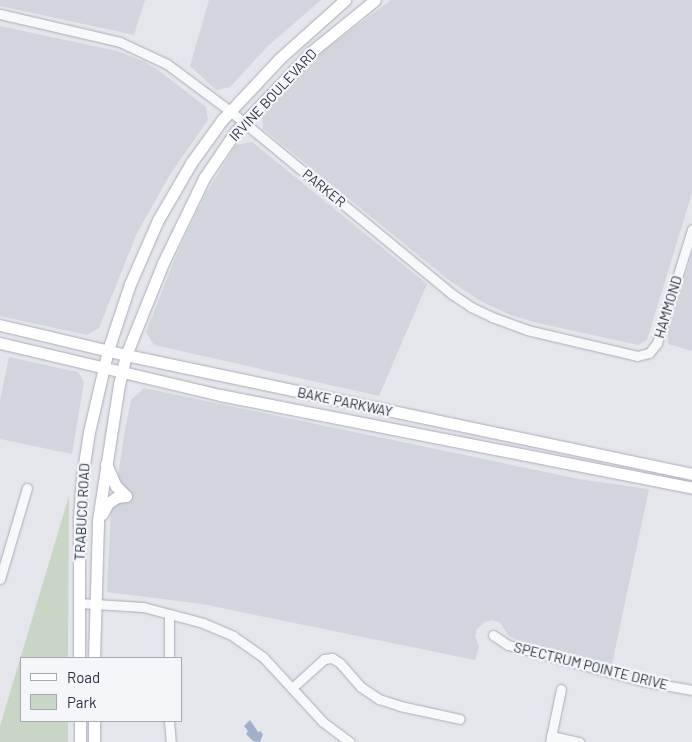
<!DOCTYPE html>
<style>
body{margin:0}
#map{position:relative;width:692px;height:742px;overflow:hidden;background:#e4e6ec;font-family:Barlow,sans-serif}
div>[style]{position:absolute}
.built>*{inset:0;background:#d2d5de}
.green>*{inset:0;background:#c8d6c5}
.water>*{inset:0;background:#a0b0cb}
.roads{filter:drop-shadow(0 0 1px #a9acb6) drop-shadow(0 0 1px #a9acb6)}
.minor>*{height:9px;margin:-4.5px;padding:0 4.5px;transform-origin:4.5px;border-radius:4.5px;background:#f7f8fa}
.major>*{height:11px;margin:-5.5px;padding:0 5.5px;transform-origin:5.5px;border-radius:5.5px;background:#fff}
span{translate:-50% -50%;white-space:nowrap;text-align:center;line-height:1.15;-webkit-text-stroke:4.5px #f4f6f9;paint-order:stroke}
.street-label{font-size:14px;color:#2b3244}
.legend{position:absolute;left:20px;top:657px;width:162px;height:65px;box-sizing:border-box;background:#f4f6f9;border:1px solid #a4a8b1;margin:0;padding:6px 9px;list-style:none;font-size:15px;color:#2b3244}
.legend li{display:flex;align-items:center;gap:10px;height:25px}
.legend b{width:25px;border:1px solid #a4a8b1}
</style>
<div id="map">
<div class="built">
<div style="clip-path:polygon(0 0,145px 0,134px 35px,0 6px)"></div>
<div style="clip-path:polygon(209px 0,321px 0,268px 46px,230px 87px,216px 90px,190px 66px)"></div>
<div style="clip-path:polygon(391px 0,692px 0,692px 193px,647px 340px,638px 345px,537px 323px,511px 315px,482px 302px,450px 281px,263px 129px,262px 114px,297px 76px,323px 51px)"></div>
<div style="clip-path:polygon(0 26px,117px 51px,143px 61px,158px 70px,206px 107px,208px 120px,171px 173px,137px 233px,99px 328px,87px 335px,0 316px)"></div>
<div style="clip-path:polygon(252px 142px,427px 284px,379px 396px,154px 345px,146px 332px,176px 256px,206px 193px,236px 145px)"></div>
<div style="clip-path:polygon(692px 254px,692px 351px,668px 344px,668px 332px)"></div>
<div style="clip-path:polygon(9px 357px,78px 372px,84px 382px,72px 454px,0 439px,0 400px)"></div>
<div style="clip-path:polygon(144px 388px,579px 479px,649px 489px,612px 664px,519px 641px,509px 636px,500px 623px,493px 620px,485px 622px,477px 629px,475px 636px,479px 647px,475px 660px,202px 604px,107px 592px,111px 510px,117px 504px,120px 483px,118px 476px,124px 436px,131px 400px)"></div>
</div>
<div class="green">
<div style="clip-path:polygon(69px 496px,68px 658px,21px 658px,21px 721px,68px 721px,68px 742px,0 742px,0 726px)"></div>
</div>
<div class="water">
<div style="clip-path:polygon(250px 720px,258px 732px,260px 731px,263px 734px,260px 742px,253px 741px,246px 734px,248px 731px,244px 726px)"></div>
</div>
<div class="roads">
<div class="minor">
<div style="left:0;top:14px;width:123px;rotate:13.1deg"></div>
<div style="left:120px;top:42px;width:52px;rotate:25.1deg"></div>
<div style="left:167px;top:64px;width:79px;rotate:36.7deg"></div>
<div style="left:230px;top:111px;width:288px;rotate:39.5deg"></div>
<div style="left:452px;top:294px;width:23px;rotate:34deg"></div>
<div style="left:471px;top:307px;width:23px;rotate:25deg"></div>
<div style="left:492px;top:317px;width:37px;rotate:20deg"></div>
<div style="left:527px;top:330px;width:113px;rotate:13.3deg"></div>
<div style="left:637px;top:356px;width:12px;rotate:-14deg"></div>
<div style="left:649px;top:353px;width:13px;rotate:-51deg"></div>
<div style="left:657px;top:343px;width:119px;rotate:-72.9deg"></div>
<div style="left:0;top:579px;width:95px;rotate:-73.5deg"></div>
<div style="left:79px;top:603px;width:64px;rotate:3.6deg"></div>
<div style="left:143px;top:607px;width:62px;rotate:14.9deg"></div>
<div style="left:203px;top:623px;width:33px;rotate:23deg"></div>
<div style="left:233px;top:636px;width:37px;rotate:35deg"></div>
<div style="left:263px;top:657px;width:88px;rotate:47.3deg"></div>
<div style="left:323px;top:722px;width:34px;rotate:37deg"></div>
<div style="left:493px;top:635px;width:18px;rotate:34deg"></div>
<div style="left:508px;top:645px;width:139px;rotate:15deg"></div>
<div style="left:642px;top:681px;width:51px;rotate:10.2deg"></div>
<div style="left:169px;top:658px;width:44px;rotate:-90deg"></div>
<div style="left:292px;top:688px;width:43px;rotate:-42.2deg"></div>
<div style="left:324px;top:659px;width:8px;rotate:-7deg"></div>
<div style="left:332px;top:658px;width:9px;rotate:32deg"></div>
<div style="left:340px;top:663px;width:32px;rotate:49deg"></div>
<div style="left:361px;top:687px;width:22px;rotate:34deg"></div>
<div style="left:379px;top:699px;width:22px;rotate:18deg"></div>
<div style="left:400px;top:706px;width:61px;rotate:12.2deg"></div>
<div style="left:169px;top:721px;width:21px;rotate:85deg"></div>
<div style="left:551px;top:736px;width:29px;rotate:12deg"></div>
<div style="left:550px;top:742px;width:54px;rotate:-78.3deg"></div>
</div>
<div class="major">
<div style="left:0;top:325px;width:130px;rotate:13.4deg"></div>
<div style="left:126px;top:355px;width:578px;rotate:11.87deg"></div>
<div style="left:0;top:343px;width:226px;rotate:13.3deg"></div>
<div style="left:220px;top:395px;width:481px;rotate:11.1deg"></div>
<div style="left:106px;top:464px;width:24px;rotate:66deg"></div>
<div style="left:116px;top:486px;width:14px;rotate:45deg"></div>
<div style="left:102px;top:514px;width:13px;rotate:-61deg"></div>
<div style="left:108px;top:503px;width:11px;rotate:-34deg"></div>
<div style="left:117px;top:497px;width:9px;rotate:-6deg"></div>
<div style="left:79px;top:658px;width:139px;rotate:-90deg"></div>
<div style="left:79px;top:519px;width:42px;rotate:-85.9deg"></div>
<div style="left:82px;top:477px;width:46px;rotate:-81.2deg"></div>
<div style="left:89px;top:432px;width:84px;rotate:-77deg"></div>
<div style="left:108px;top:350px;width:70px;rotate:-71.6deg"></div>
<div style="left:130px;top:284px;width:70px;rotate:-66.4deg"></div>
<div style="left:158px;top:220px;width:66px;rotate:-59.9deg"></div>
<div style="left:191px;top:163px;width:53px;rotate:-54.2deg"></div>
<div style="left:222px;top:120px;width:83px;rotate:-46.9deg"></div>
<div style="left:279px;top:59px;width:89px;rotate:-41.8deg"></div>
<div style="left:94px;top:658px;width:138px;rotate:-88.3deg"></div>
<div style="left:98px;top:520px;width:137px;rotate:-81.2deg"></div>
<div style="left:119px;top:385px;width:31px;rotate:-77deg"></div>
<div style="left:126px;top:355px;width:99px;rotate:-68.1deg"></div>
<div style="left:163px;top:263px;width:94px;rotate:-64.2deg"></div>
<div style="left:204px;top:178px;width:57px;rotate:-55.8deg"></div>
<div style="left:236px;top:131px;width:109px;rotate:-46.5deg"></div>
<div style="left:311px;top:52px;width:82px;rotate:-39.1deg"></div>
<div style="left:80px;top:721px;width:21px;rotate:90deg"></div>
<div style="left:94px;top:742px;width:21px;rotate:-90deg"></div>
</div>
</div>
<div class="street-label">
<span style="left:273px;top:95px;rotate:-47deg">IRVINE BOULEVARD</span>
<span style="left:324px;top:188px;rotate:39deg">PARKER</span>
<span style="left:668px;top:307px;rotate:-73deg">HAMMOND</span>
<span style="left:345px;top:402px;rotate:12deg">BAKE PARKWAY</span>
<span style="left:82px;top:512px;rotate:-87deg">TRABUCO ROAD</span>
<span style="left:591px;top:666px;rotate:14deg">SPECTRUM POINTE DRIVE</span>
</div>
<ul class="legend">
<li><b style="height:6px;background:#fff"></b>Road</li>
<li><b style="height:14px;background:#c8d6c5"></b>Park</li>
</ul>
</div>
